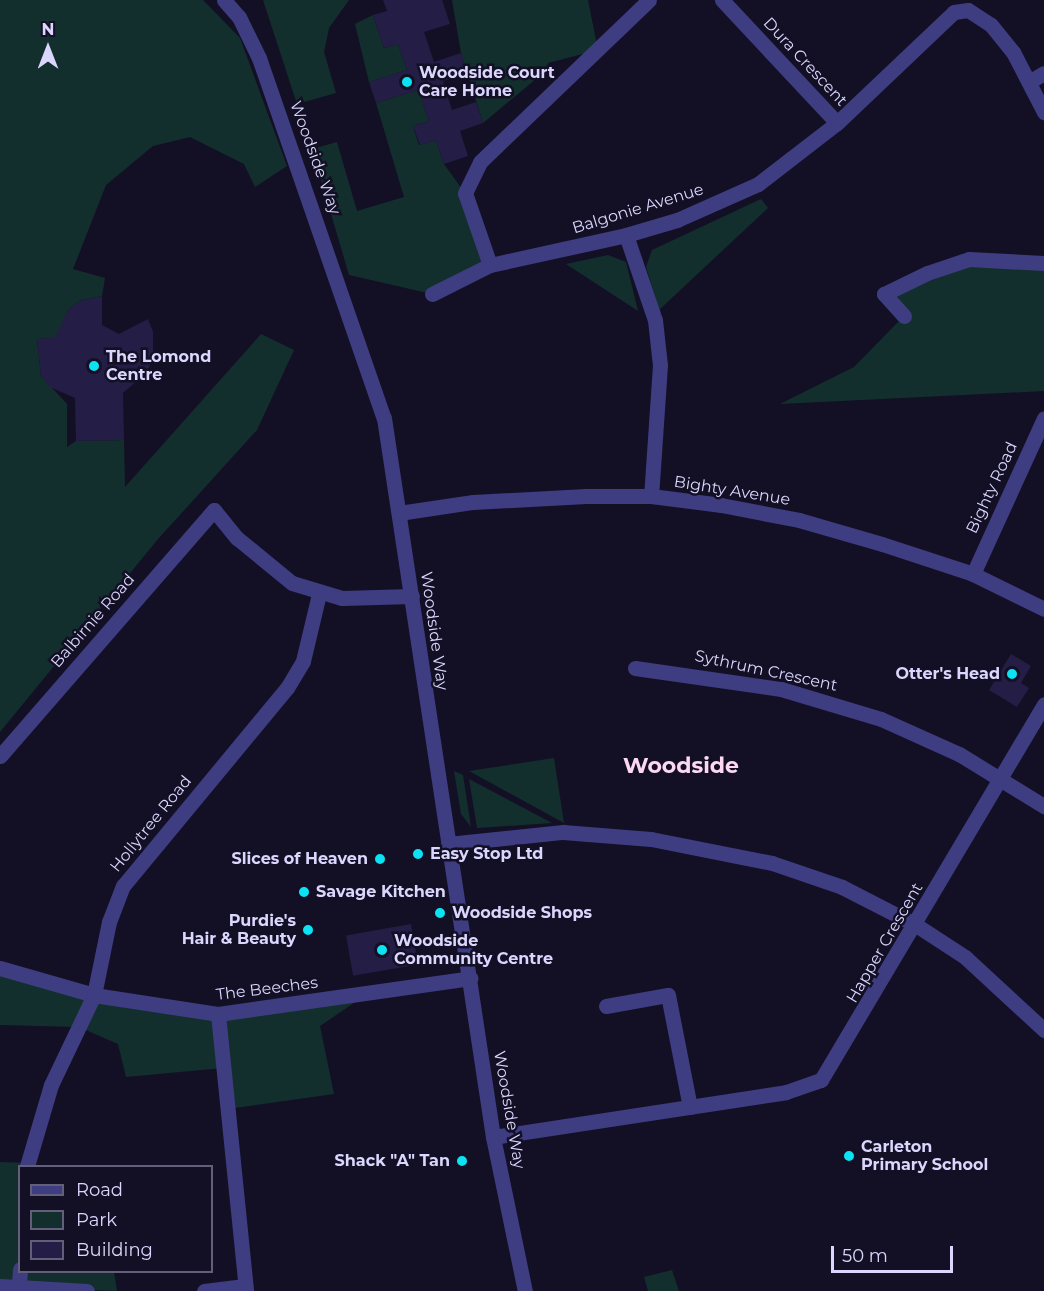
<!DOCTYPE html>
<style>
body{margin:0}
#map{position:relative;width:1044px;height:1291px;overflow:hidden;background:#131025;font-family:Montserrat,sans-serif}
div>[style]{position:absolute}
.green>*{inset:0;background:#132f2d}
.building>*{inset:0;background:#241d45;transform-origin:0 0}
.minor>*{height:15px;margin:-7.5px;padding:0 7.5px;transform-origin:7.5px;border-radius:7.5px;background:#3e3d82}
.dots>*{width:16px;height:16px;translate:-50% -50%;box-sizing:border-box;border:3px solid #131025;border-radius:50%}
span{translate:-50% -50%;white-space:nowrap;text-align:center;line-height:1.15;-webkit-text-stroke:5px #131025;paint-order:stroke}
.street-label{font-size:16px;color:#dad6fd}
.poi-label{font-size:16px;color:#dad6fd;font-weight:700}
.left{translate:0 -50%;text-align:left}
.right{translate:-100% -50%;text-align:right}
.district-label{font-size:22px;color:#fdd8f1;font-weight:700}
.legend{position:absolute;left:18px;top:1165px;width:195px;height:108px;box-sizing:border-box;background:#131025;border:2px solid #635f7b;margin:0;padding:8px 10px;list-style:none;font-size:18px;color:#dad6fd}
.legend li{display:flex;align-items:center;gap:12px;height:30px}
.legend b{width:30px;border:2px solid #635f7b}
.north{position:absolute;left:18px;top:18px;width:60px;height:60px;-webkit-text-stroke:4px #131025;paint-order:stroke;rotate:0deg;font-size:16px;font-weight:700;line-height:24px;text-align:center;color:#dad6fd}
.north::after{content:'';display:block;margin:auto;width:21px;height:27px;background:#dad6fd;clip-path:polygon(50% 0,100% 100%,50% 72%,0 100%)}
.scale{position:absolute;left:831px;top:1246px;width:122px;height:27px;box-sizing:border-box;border:3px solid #dad6fd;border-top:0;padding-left:8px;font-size:18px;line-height:21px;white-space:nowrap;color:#dad6fd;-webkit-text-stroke:4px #131025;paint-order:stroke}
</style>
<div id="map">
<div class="green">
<div style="clip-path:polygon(0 0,203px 0,240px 38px,287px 166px,255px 187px,244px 164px,190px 137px,153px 146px,106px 185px,73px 269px,105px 278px,102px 296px,79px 301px,68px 310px,57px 338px,37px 339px,41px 376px,67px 404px,67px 447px,76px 441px,124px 440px,125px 487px,261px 334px,294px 350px,257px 430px,158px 539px,0 732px)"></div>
<div style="clip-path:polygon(263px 0,349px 0,329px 28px,324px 52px,336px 93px,297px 104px)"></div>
<div style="clip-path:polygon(452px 0,588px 0,598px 50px,548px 63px,549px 68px,483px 123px,461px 53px)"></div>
<div style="clip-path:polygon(373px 15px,384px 48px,398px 44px,407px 70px,369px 82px,355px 24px)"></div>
<div style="clip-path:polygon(418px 90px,429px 121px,413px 126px,419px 145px,436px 140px,444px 164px,465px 193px,490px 265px,432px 294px,349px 275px,312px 149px,337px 142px,357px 211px,404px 197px,376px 103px)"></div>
<div style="clip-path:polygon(761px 199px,768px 208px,659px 310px,646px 267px,652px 250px)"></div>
<div style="clip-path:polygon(608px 255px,626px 262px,638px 311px,566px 264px)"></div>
<div style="clip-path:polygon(969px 259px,1044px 263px,1044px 391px,780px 404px,854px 367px,904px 316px,884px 294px)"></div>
<div style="clip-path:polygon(554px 758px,564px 823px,469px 771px)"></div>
<div style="clip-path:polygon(454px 771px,463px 775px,471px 827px,461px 814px)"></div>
<div style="clip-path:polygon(469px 779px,552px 823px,477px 828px)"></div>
<div style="clip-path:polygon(0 968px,194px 1013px,367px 994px,320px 1026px,334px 1094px,228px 1109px,223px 1068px,126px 1077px,118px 1044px,79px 1027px,0 1025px)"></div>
<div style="clip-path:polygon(0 1162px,27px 1163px,20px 1166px,20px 1272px,114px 1272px,117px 1291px,0 1286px)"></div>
<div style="clip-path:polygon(672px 1270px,679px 1291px,648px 1291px,644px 1277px)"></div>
</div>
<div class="building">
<div style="clip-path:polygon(383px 0,442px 0,450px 24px,424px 32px,434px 62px,461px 53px,468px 73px,443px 81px,452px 110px,476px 102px,483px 123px,460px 131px,468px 156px,444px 164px,436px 140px,420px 145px,413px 126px,429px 121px,418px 90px,376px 103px,369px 82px,407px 70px,398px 44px,384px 48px,373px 15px,387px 11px)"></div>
<div style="clip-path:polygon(102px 296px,102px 325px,119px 334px,148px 319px,153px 332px,153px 359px,146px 373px,123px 393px,124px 440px,76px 441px,75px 398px,50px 387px,41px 376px,37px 339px,55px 338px,68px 310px,79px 301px)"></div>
<div style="clip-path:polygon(1011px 654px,1031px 666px,1021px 683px,1029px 688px,1017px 707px,989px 690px)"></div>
<div style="left:411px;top:924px;width:41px;height:66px;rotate:80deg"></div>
</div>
<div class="minor">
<div style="left:224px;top:0;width:23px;rotate:49deg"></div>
<div style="left:239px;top:17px;width:46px;rotate:64deg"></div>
<div style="left:259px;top:58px;width:381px;rotate:70.9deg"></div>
<div style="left:384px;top:418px;width:727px;rotate:81.38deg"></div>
<div style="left:493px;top:1137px;width:157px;rotate:78.3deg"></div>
<div style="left:722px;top:0;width:168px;rotate:46.9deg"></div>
<div style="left:1029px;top:82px;width:17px;rotate:-31deg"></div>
<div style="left:626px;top:235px;width:90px;rotate:71.2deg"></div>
<div style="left:655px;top:320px;width:45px;rotate:83.7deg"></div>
<div style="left:660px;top:365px;width:131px;rotate:93.9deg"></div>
<div style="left:490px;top:265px;width:76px;rotate:-109.1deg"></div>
<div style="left:465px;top:193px;width:34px;rotate:-64deg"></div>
<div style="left:480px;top:162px;width:234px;rotate:-43.8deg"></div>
<div style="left:432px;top:294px;width:65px;rotate:-26.6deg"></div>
<div style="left:490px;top:265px;width:139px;rotate:-12.4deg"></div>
<div style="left:626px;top:235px;width:53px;rotate:-16.4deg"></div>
<div style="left:677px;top:220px;width:89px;rotate:-24deg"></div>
<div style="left:758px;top:184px;width:100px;rotate:-37.7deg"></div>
<div style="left:837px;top:123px;width:161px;rotate:-43.5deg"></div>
<div style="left:954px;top:12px;width:14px;rotate:-8deg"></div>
<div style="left:968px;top:10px;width:27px;rotate:33deg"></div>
<div style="left:991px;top:25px;width:35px;rotate:51deg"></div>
<div style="left:1013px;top:52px;width:68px;rotate:62.7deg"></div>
<div style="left:904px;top:316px;width:30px;rotate:-132deg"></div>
<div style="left:884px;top:294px;width:48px;rotate:-26deg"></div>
<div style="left:927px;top:273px;width:44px;rotate:-18.4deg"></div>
<div style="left:969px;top:259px;width:75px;rotate:3.1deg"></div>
<div style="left:399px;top:513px;width:75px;rotate:-8.5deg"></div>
<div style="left:473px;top:502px;width:113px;rotate:-3deg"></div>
<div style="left:586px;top:496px;width:65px"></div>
<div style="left:651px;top:496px;width:71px;rotate:7.3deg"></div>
<div style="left:721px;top:505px;width:79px;rotate:10.9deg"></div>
<div style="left:799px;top:520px;width:86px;rotate:16.1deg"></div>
<div style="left:882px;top:544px;width:96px;rotate:18.2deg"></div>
<div style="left:973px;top:574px;width:79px;rotate:26.2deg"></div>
<div style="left:973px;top:574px;width:171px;rotate:-65.5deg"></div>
<div style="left:635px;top:668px;width:148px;rotate:8.2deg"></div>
<div style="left:781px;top:689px;width:104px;rotate:16.7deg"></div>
<div style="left:881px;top:719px;width:85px;rotate:24.2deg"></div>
<div style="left:959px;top:754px;width:100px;rotate:31.5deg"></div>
<div style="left:0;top:756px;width:326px;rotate:-49deg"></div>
<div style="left:214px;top:510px;width:36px;rotate:51deg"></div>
<div style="left:237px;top:538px;width:71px;rotate:39.3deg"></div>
<div style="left:292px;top:583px;width:52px;rotate:16.7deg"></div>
<div style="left:342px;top:598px;width:70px;rotate:-1.6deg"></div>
<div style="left:448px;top:844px;width:116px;rotate:-6deg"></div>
<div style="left:563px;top:832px;width:88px;rotate:4.5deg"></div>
<div style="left:651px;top:839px;width:123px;rotate:11.2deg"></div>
<div style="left:772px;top:863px;width:74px;rotate:18.9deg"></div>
<div style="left:842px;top:887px;width:83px;rotate:27.2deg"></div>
<div style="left:916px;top:925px;width:59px;rotate:33.1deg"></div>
<div style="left:965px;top:957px;width:108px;rotate:42.7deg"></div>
<div style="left:0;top:968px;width:98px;rotate:16deg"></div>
<div style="left:94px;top:995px;width:125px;rotate:8.7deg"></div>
<div style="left:218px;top:1014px;width:255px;rotate:-8.1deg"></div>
<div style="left:606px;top:1006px;width:63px;rotate:-10.1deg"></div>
<div style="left:668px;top:995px;width:114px;rotate:78.9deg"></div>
<div style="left:218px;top:1014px;width:278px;rotate:84.2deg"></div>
<div style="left:493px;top:1137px;width:296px;rotate:-8.7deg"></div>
<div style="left:786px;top:1092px;width:37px;rotate:-19deg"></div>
<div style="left:821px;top:1080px;width:437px;rotate:-59.3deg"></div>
<div style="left:27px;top:1166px;width:84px;rotate:-73.5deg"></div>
<div style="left:51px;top:1085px;width:100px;rotate:-64.5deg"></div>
<div style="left:94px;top:995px;width:75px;rotate:-78.4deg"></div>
<div style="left:109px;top:922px;width:39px;rotate:-69deg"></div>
<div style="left:123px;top:886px;width:257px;rotate:-50.4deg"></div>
<div style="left:287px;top:688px;width:31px;rotate:-59deg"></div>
<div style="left:303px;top:661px;width:69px;rotate:-76.6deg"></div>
<div style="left:19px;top:1284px;width:15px;rotate:-86deg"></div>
<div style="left:0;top:1286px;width:87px;rotate:3.3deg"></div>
<div style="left:204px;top:1291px;width:41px;rotate:-7deg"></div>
</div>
<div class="dots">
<div style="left:407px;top:82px;background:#0be3f4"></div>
<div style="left:94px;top:366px;background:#0be3f4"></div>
<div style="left:1012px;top:674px;background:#0be3f4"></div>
<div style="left:418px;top:854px;background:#0be3f4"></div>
<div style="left:380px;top:859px;background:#0be3f4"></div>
<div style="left:304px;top:892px;background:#0be3f4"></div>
<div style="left:440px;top:913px;background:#0be3f4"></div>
<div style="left:308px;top:930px;background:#0be3f4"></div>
<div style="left:382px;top:950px;background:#0be3f4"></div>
<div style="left:849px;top:1156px;background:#0be3f4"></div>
<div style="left:462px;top:1161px;background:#0be3f4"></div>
</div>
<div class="street-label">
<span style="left:805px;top:62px;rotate:47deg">Dura Crescent</span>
<span style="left:315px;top:158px;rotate:70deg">Woodside Way</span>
<span style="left:638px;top:209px;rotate:-17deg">Balgonie Avenue</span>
<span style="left:992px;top:488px;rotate:-65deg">Bighty Road</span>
<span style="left:732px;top:491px;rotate:9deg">Bighty Avenue</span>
<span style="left:93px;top:621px;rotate:-49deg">Balbirnie Road</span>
<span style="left:434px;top:631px;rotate:82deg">Woodside Way</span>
<span style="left:766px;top:671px;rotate:12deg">Sythrum Crescent</span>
<span style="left:151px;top:824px;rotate:-51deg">Hollytree Road</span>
<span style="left:885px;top:943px;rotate:-60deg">Happer Crescent</span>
<span style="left:267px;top:989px;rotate:-7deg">The Beeches</span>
<span style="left:509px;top:1110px;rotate:80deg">Woodside Way</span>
</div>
<div class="poi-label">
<span class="left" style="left:419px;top:82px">Woodside Court<br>Care Home</span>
<span class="left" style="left:106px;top:366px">The Lomond<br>Centre</span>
<span class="right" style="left:1000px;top:674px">Otter's Head</span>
<span class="left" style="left:430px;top:854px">Easy Stop Ltd</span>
<span class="right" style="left:368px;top:859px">Slices of Heaven</span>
<span class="left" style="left:316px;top:892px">Savage Kitchen</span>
<span class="left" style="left:452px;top:913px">Woodside Shops</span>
<span class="right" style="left:296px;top:930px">Purdie's<br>Hair &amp; Beauty</span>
<span class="left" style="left:394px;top:950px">Woodside<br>Community Centre</span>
<span class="left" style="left:861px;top:1156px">Carleton<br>Primary School</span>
<span class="right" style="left:450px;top:1161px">Shack "A" Tan</span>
</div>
<div class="district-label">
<span style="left:681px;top:766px">Woodside</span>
</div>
<ul class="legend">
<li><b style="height:8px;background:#3e3d82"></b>Road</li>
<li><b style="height:16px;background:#132f2d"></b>Park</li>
<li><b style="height:16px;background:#241d45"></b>Building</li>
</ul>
<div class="north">N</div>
<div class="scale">50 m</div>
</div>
